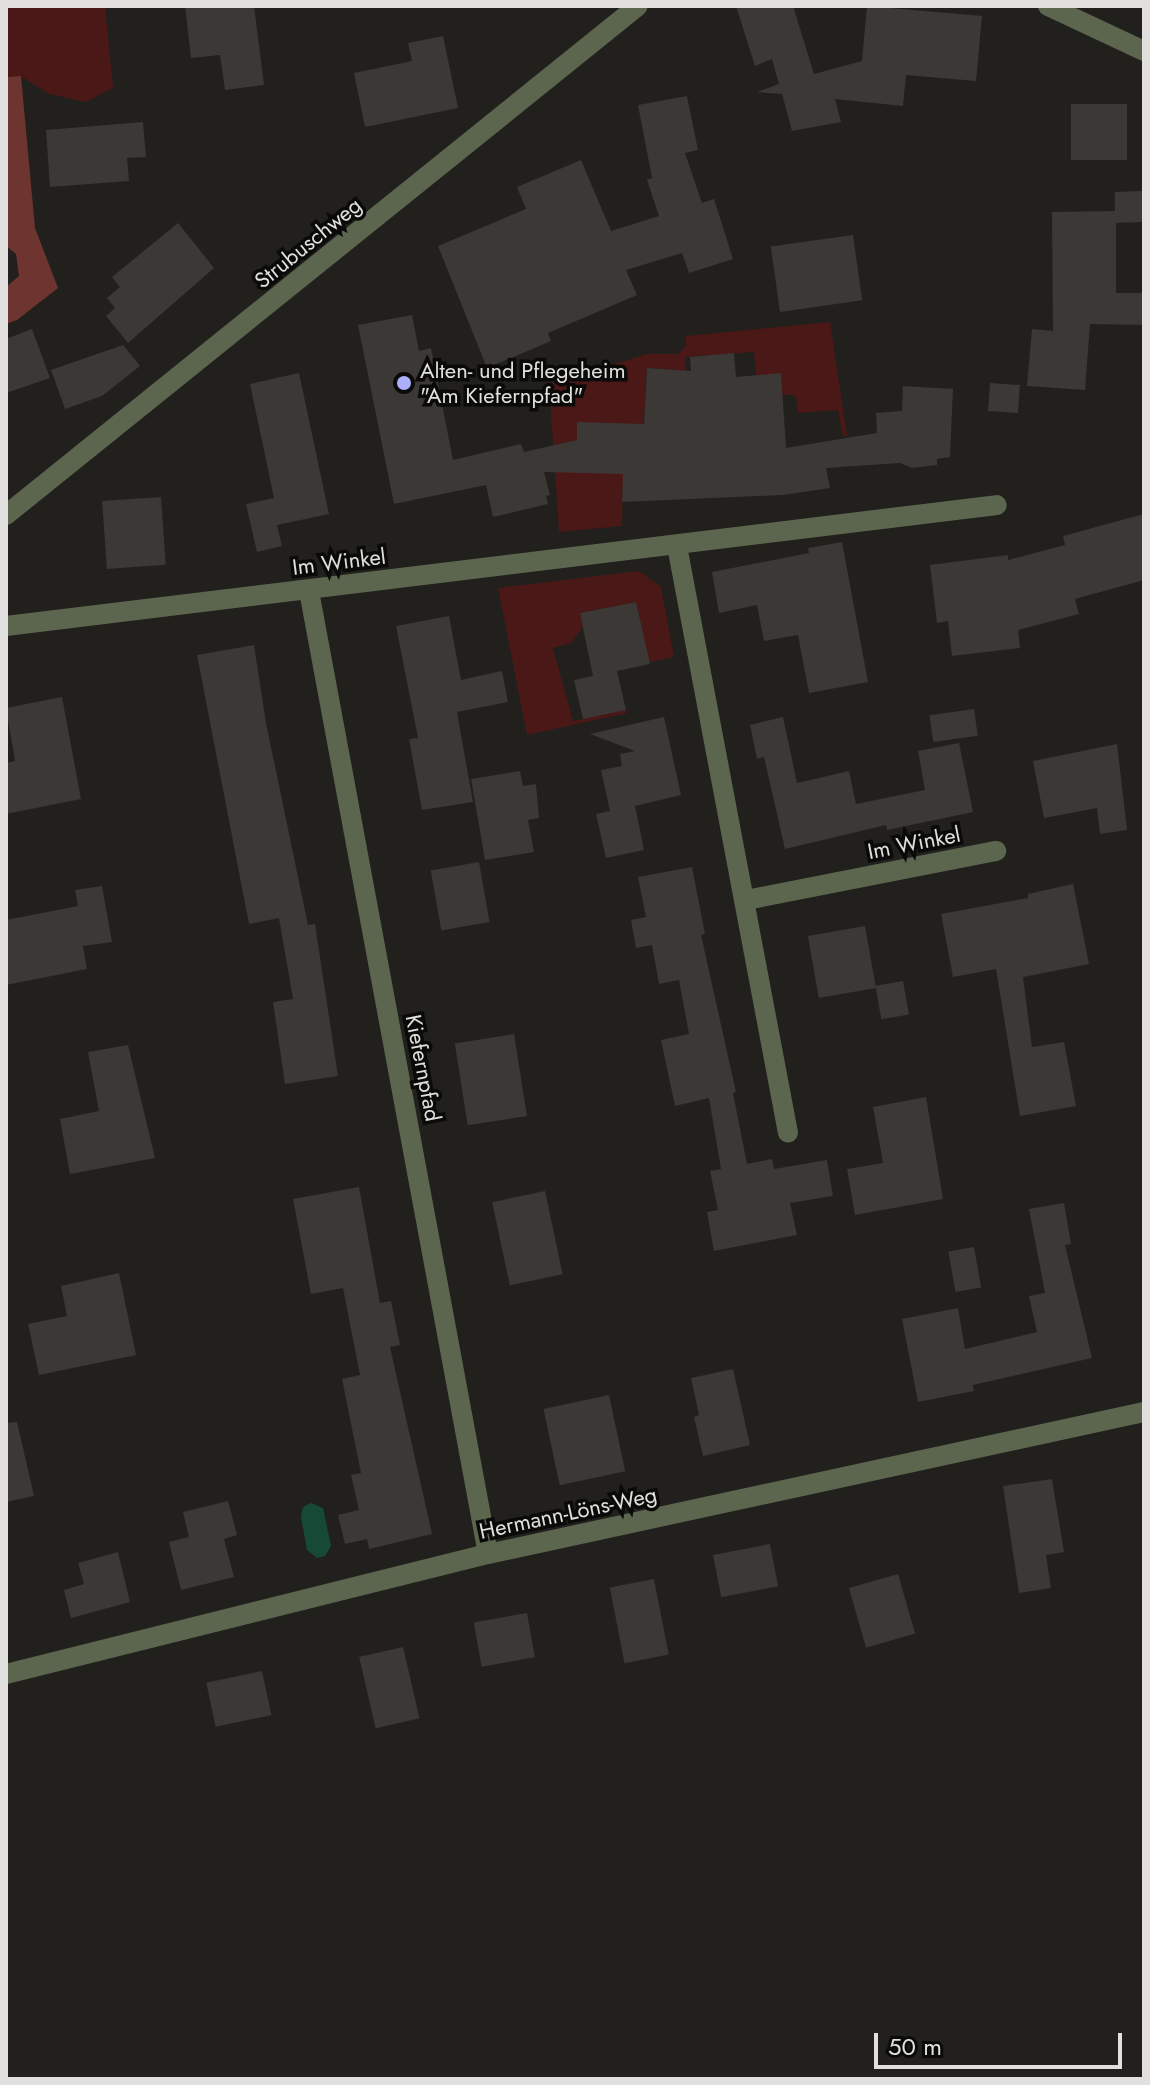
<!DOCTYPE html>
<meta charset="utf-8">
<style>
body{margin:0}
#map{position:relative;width:1150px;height:2085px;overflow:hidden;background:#21201d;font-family:Jost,sans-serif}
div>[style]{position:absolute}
.green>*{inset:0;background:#4a1816}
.forest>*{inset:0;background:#6e3430}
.water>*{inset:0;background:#174a34}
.building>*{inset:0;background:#3b3836;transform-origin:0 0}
.minor>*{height:20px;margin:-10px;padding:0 10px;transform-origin:10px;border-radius:10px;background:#5c664f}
.dots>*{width:22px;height:22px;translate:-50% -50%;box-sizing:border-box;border:4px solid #0a0a09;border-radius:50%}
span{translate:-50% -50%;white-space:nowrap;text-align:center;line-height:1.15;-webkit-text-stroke:7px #0a0a09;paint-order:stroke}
.street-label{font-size:22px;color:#e1e0de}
.poi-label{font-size:22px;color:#e1e0de}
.left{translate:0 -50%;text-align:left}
.frame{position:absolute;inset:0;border:8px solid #e1e0de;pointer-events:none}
.scale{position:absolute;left:874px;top:2033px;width:248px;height:36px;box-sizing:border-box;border:4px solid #e1e0de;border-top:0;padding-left:10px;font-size:24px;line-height:28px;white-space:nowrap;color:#e1e0de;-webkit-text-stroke:6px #0a0a09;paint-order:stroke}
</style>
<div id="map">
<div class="green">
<div style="clip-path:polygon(6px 6px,105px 6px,113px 88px,86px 102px,49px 94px,21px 76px,6px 77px)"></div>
<div style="clip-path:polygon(830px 322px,847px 436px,843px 436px,838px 410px,798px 413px,796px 395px,782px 395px,781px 374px,756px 375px,754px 352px,685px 357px,686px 379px,669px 369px,647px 368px,640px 479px,623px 479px,622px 526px,559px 532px,549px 384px,647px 354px,678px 354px,686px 346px,686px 336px)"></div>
<div style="clip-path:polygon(639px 571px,661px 587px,674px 657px,649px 662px,636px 602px,580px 613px,583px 627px,571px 643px,553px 648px,573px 721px,626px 710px,627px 713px,527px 735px,498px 588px)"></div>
</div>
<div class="forest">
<div style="clip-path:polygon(21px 76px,35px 228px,58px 288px,17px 320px,6px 324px,6px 287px,19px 276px,16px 254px,6px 246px,6px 77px)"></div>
</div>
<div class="water">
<div style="clip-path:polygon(311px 1503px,323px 1508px,331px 1546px,325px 1556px,317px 1558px,307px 1550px,301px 1517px,303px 1507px)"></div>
</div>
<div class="building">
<div style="clip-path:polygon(185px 6px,254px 6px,264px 85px,225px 90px,220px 55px,191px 58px)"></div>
<div style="clip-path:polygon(736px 6px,793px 6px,814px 74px,862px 61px,867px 6px,982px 16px,976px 81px,906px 75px,903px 106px,835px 99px,841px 122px,792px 131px,782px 94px,757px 92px,779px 84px,772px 59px,755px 66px)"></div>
<div style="clip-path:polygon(443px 36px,458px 108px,365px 127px,354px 73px,412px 61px,408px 43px)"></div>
<div style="clip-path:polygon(687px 96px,698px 150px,685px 153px,702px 203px,714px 199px,733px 259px,689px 273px,682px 253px,626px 270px,637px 295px,548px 333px,551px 341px,487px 368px,438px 246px,526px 209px,517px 187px,581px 160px,611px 231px,659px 216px,647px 180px,652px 178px,638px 105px)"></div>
<div style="left:1071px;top:104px;width:56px;height:56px"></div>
<div style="clip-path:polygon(143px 122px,146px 157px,127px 158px,129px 181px,50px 187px,46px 130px)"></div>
<div style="clip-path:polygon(1142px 191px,1142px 222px,1116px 223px,1116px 293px,1143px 293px,1143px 325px,1090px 324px,1085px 390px,1027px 386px,1032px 329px,1053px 331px,1052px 212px,1115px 211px,1115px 192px)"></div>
<div style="clip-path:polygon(178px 223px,214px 268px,128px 343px,106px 316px,115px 308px,107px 298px,120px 287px,112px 277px)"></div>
<div style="left:853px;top:235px;width:66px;height:83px;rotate:82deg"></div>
<div style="clip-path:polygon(412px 315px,419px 351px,431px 348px,453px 460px,521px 444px,524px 452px,577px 440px,577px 422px,644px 424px,647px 368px,691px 371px,690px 357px,734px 353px,736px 377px,781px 373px,786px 448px,877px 433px,876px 413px,902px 411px,903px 386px,953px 389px,950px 457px,937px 459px,937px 465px,912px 468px,900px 463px,826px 468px,830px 488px,783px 495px,622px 502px,623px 474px,544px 472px,550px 495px,546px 496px,548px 504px,493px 517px,486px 485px,394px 504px,358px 325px)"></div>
<div style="clip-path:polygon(32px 329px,50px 378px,6px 393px,6px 339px)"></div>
<div style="clip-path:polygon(123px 345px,140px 366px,102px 396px,65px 409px,51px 370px)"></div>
<div style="clip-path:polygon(299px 373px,329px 514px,277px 525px,282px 546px,257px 552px,246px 504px,274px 498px,250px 384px)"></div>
<div style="left:990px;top:383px;width:30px;height:28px;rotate:4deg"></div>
<div style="left:161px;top:497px;width:68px;height:59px;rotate:86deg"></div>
<div style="clip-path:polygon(1144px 514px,1144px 580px,1075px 599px,1079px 614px,1018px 630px,1020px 648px,952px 656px,948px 621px,937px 623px,930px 565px,1008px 555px,1008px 560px,1065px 545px,1063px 536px)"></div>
<div style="clip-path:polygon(842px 542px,868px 682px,809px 693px,798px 635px,764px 641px,757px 605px,719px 613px,712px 572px,809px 553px,808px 548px)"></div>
<div style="clip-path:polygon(636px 602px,650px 664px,617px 671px,626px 710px,583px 719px,574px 680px,593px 676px,580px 613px)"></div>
<div style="clip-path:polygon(449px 616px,461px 680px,502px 671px,508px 702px,457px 712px,473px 802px,422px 810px,409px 739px,418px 738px,396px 626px)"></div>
<div style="clip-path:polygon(254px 645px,266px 723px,308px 925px,315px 924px,338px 1076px,285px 1084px,273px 1002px,293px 999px,279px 918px,249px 924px,197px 655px)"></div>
<div style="clip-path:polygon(62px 697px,81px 799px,6px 814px,6px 763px,15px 761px,6px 708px)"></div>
<div style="left:974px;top:709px;width:27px;height:45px;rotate:82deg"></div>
<div style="clip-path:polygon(664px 717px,681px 795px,635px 806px,644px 850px,606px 858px,596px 814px,610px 811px,601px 770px,622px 766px,620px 754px,635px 751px,590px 734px)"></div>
<div style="clip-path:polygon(783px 717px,797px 783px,849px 771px,856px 804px,925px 790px,918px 751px,959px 743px,973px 812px,887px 830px,886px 825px,785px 849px,764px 757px,757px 759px,750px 725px)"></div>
<div style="clip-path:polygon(1117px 744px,1127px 830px,1100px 834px,1097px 808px,1044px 818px,1033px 761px)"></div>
<div style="clip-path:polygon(520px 771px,523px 786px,536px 784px,539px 818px,528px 820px,534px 852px,485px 860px,471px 779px)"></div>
<div style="left:479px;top:862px;width:61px;height:49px;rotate:80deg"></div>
<div style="clip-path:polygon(692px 867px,705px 934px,701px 935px,736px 1092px,733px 1093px,747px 1164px,772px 1159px,774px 1169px,827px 1160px,833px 1196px,790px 1203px,797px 1235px,714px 1251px,707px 1212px,718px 1210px,710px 1171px,721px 1169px,709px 1098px,675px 1106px,661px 1040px,689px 1034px,679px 980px,659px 984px,652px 945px,636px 948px,631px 920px,646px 917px,638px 877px)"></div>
<div style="clip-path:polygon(1073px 884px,1089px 964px,1023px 977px,1032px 1047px,1064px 1042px,1076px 1106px,1020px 1116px,996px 969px,953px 977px,941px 914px,1028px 898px,1028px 894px)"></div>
<div style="clip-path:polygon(102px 886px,112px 942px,83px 946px,87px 969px,6px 985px,6px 920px,78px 906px,75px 890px)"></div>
<div style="left:865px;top:926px;width:63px;height:58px;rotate:80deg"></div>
<div style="left:903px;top:981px;width:34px;height:28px;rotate:80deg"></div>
<div style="left:514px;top:1034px;width:83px;height:60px;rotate:81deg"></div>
<div style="clip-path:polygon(128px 1045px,155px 1158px,70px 1174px,60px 1119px,99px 1111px,88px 1052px)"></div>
<div style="clip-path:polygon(926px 1097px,943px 1199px,855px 1215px,847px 1169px,883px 1163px,873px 1107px)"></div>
<div style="clip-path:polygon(359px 1187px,380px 1303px,391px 1301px,400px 1345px,390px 1347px,432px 1534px,369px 1549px,367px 1539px,345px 1544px,338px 1515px,359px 1510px,351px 1475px,361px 1473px,342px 1379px,360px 1375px,343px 1288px,311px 1294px,293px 1199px)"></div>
<div style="left:545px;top:1191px;width:85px;height:54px;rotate:78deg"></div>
<div style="clip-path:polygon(1064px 1203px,1071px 1244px,1065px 1245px,1092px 1358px,973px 1385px,974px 1391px,918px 1402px,902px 1319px,958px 1308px,965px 1349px,1037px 1332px,1029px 1296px,1045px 1293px,1029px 1209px)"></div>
<div style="left:974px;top:1247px;width:41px;height:26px;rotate:80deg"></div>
<div style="clip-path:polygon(119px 1273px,136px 1355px,39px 1375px,28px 1324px,67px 1316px,61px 1286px)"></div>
<div style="clip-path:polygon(733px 1369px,750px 1445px,703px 1456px,694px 1417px,699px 1415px,691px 1378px)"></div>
<div style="left:609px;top:1395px;width:78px;height:67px;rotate:78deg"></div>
<div style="clip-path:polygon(17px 1422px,34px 1496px,6px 1502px,6px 1423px)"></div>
<div style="clip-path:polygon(1052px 1479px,1064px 1552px,1046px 1555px,1051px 1588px,1019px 1593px,1003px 1486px)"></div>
<div style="clip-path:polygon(228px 1501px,237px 1535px,224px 1539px,234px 1577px,181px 1590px,169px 1542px,189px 1537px,183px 1512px)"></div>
<div style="left:770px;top:1544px;width:43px;height:58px;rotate:79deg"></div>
<div style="clip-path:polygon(118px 1552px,130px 1602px,71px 1618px,64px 1590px,84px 1584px,78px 1563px)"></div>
<div style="left:898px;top:1574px;width:62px;height:51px;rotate:74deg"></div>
<div style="left:654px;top:1579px;width:77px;height:45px;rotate:79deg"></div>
<div style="left:527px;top:1613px;width:45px;height:54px;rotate:80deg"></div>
<div style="left:403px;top:1647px;width:73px;height:45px;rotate:77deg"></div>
<div style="left:262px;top:1671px;width:45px;height:57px;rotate:78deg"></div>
</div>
<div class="minor">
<div style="left:1048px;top:6px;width:106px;rotate:25.1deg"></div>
<div style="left:6px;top:515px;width:811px;rotate:-38.85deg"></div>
<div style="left:677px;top:546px;width:597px;rotate:79.29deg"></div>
<div style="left:309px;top:591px;width:979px;rotate:79.47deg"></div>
<div style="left:6px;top:626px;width:998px;rotate:-6.96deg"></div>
<div style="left:746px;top:900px;width:255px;rotate:-11.1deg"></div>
<div style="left:6px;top:1674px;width:497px;rotate:-14deg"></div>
<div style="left:488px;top:1554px;width:671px;rotate:-12.21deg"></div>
</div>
<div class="dots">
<div style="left:404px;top:383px;background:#adaffb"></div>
</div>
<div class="street-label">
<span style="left:308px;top:243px;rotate:-39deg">Strubuschweg</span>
<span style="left:339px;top:562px;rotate:-7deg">Im Winkel</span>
<span style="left:914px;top:843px;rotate:-11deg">Im Winkel</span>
<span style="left:423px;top:1068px;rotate:79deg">Kiefernpfad</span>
<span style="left:568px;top:1513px;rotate:-12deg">Hermann-Löns-Weg</span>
</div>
<div class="poi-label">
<span class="left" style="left:420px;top:383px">Alten- und Pflegeheim<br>"Am Kiefernpfad"</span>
</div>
<div class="frame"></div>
<div class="scale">50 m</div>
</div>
